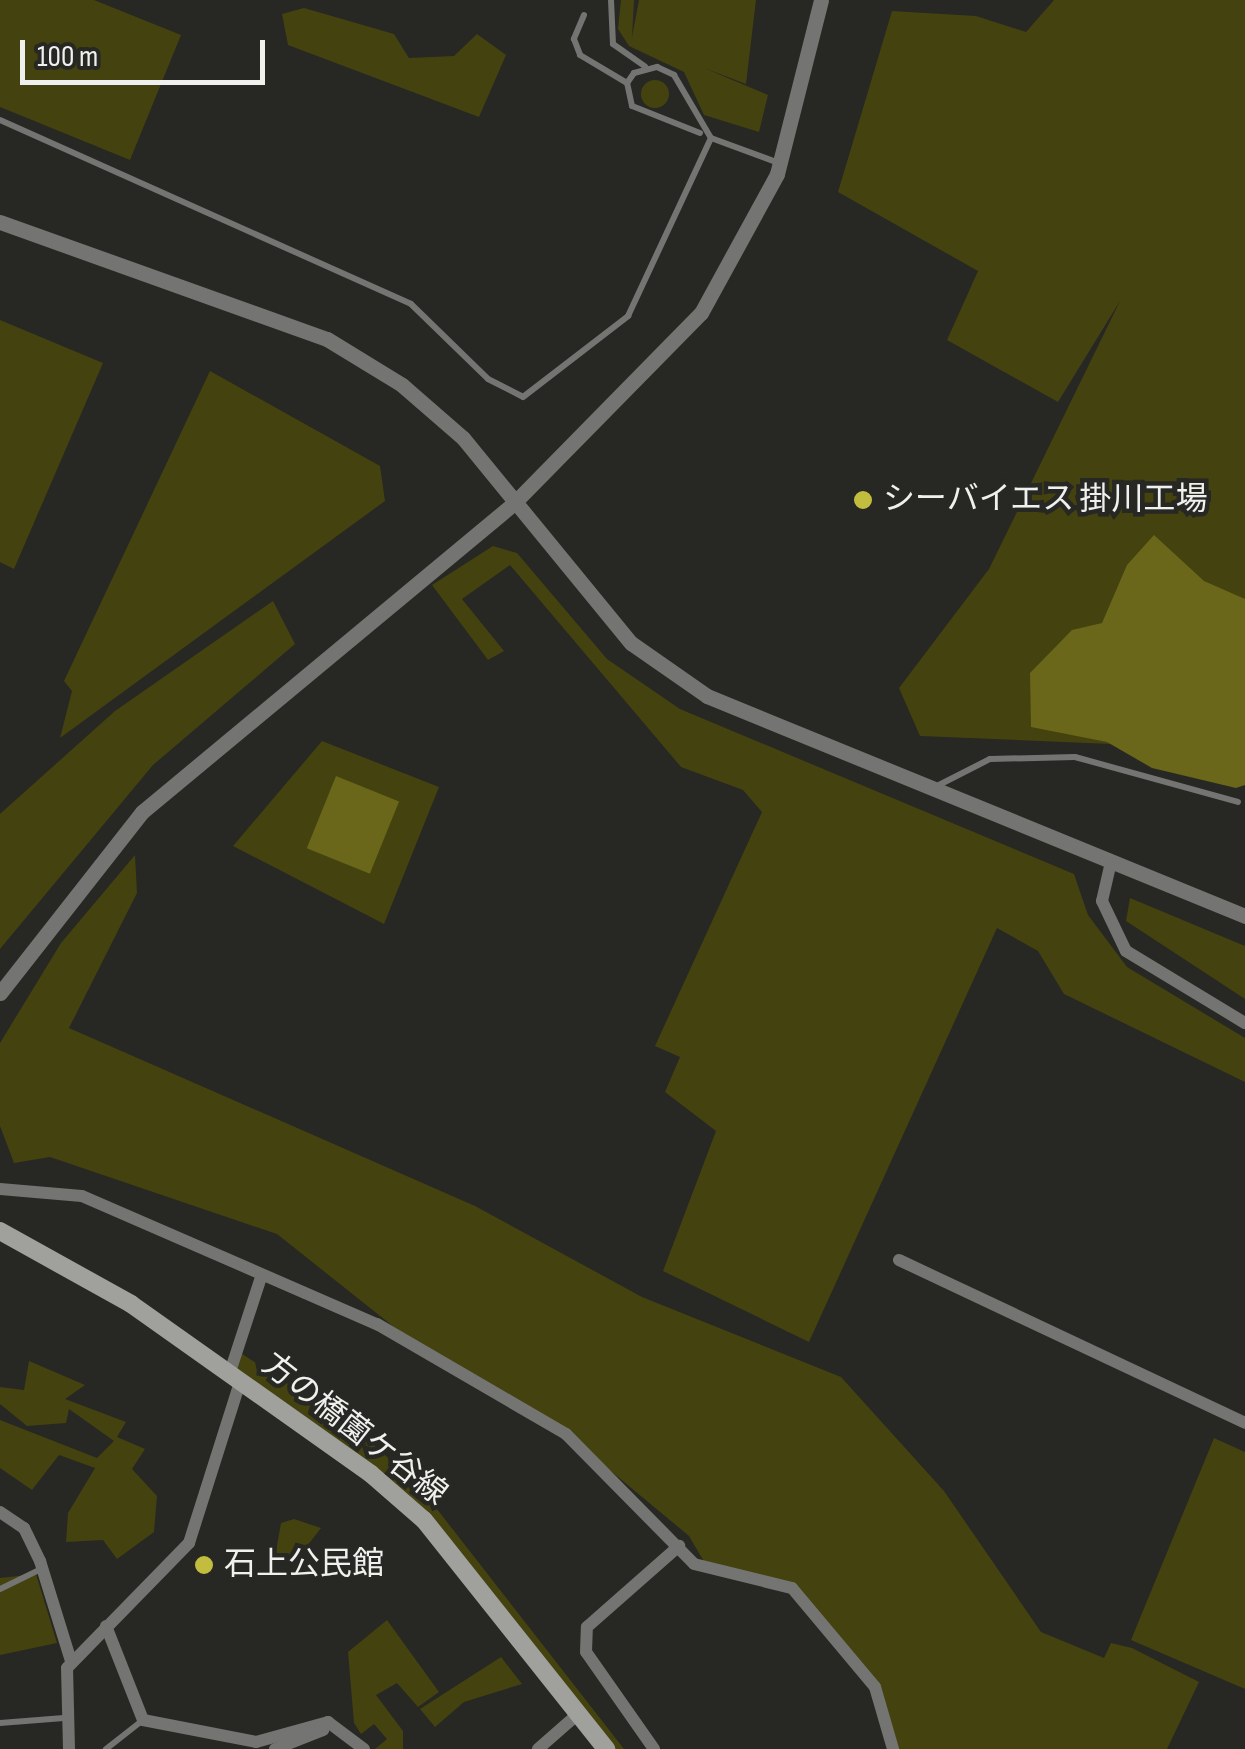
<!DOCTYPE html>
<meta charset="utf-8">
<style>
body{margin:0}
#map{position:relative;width:1245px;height:1749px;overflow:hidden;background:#272723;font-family:"Sofia Sans Condensed","Noto Sans JP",sans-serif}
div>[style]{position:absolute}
.green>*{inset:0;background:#44420f}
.round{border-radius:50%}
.water>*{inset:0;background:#6a661a;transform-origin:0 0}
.service>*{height:6px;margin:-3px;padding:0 3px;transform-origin:3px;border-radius:3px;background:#747472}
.minor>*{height:12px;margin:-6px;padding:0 6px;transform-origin:6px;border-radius:6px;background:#747472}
.tertiary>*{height:15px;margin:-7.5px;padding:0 7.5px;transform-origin:7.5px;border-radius:7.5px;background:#747472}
.secondary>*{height:18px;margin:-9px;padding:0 9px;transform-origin:9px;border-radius:9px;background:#a0a09d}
.dots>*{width:28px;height:28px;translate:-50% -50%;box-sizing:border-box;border:5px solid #272723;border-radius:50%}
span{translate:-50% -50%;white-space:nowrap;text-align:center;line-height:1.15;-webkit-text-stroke:9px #272723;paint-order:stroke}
.poi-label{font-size:32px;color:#f0f0ee}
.left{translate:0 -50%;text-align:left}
.street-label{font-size:32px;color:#f0f0ee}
.scale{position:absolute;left:20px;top:40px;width:245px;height:45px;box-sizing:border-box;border:5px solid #f0f0ee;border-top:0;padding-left:12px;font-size:30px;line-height:35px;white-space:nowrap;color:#f0f0ee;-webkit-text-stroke:8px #272723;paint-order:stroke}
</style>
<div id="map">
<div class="green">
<div style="clip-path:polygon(0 0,94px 0,181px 35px,130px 160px,0 107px)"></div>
<div style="clip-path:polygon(621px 0,634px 0,632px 37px,639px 0,756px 0,746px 84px,704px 68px,768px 95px,759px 132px,704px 115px,684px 72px,629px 46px,618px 29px)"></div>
<div style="clip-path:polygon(1054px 0,1245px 0,1245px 657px,1158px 746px,920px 736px,899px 688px,989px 569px,1120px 301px,1058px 402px,947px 340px,978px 271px,838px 192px,892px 11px,976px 16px,1026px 32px)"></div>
<div style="clip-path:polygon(304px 8px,394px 34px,409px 58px,454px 56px,477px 34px,506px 55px,479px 117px,288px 45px,282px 14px)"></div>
<div class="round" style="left:641px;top:80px;width:28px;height:28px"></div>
<div style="clip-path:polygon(0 320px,103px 363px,14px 569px,0 562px)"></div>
<div style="clip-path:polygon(210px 371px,380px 466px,385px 501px,60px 738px,72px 691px,64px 681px)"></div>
<div style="clip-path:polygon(493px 546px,517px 553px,607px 659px,680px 709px,1074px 874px,1088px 915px,1127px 967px,1245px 1038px,1245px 1082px,1064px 994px,1038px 951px,997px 928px,809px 1342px,663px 1271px,716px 1131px,665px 1092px,680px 1057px,655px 1046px,762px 812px,743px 790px,681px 767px,510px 565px,462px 599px,504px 651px,488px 660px,432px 585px)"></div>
<div style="clip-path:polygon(273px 601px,295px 644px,153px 765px,0 949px,0 814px,115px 711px)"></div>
<div style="clip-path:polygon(322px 741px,439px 787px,384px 924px,233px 846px)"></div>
<div style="clip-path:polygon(135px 855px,137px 893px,69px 1028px,475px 1206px,642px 1297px,841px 1377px,944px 1491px,1041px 1632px,1104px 1658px,1111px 1643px,1132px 1648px,1199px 1682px,1167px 1749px,896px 1749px,881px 1702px,792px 1588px,706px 1565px,689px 1536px,594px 1457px,399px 1331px,277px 1234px,50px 1157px,14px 1163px,0 1126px,0 1043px,61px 943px)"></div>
<div style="clip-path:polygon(1130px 898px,1245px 946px,1245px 999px,1126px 921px)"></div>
<div style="clip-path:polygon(236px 1350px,353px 1426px,419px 1486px,624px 1749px,613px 1749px,358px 1455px,232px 1365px)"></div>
<div style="clip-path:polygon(29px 1361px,85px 1385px,65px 1399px,126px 1422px,117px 1437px,145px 1449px,132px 1469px,157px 1496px,154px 1532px,117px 1559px,103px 1540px,66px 1542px,68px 1513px,95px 1468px,59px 1455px,32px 1490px,0 1468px,0 1420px,97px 1458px,114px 1441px,69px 1409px,66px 1423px,27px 1426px,0 1404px,0 1387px,24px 1390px)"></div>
<div style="clip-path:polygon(1214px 1438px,1245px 1452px,1245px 1689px,1131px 1640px)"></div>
<div style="clip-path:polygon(294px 1519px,321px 1528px,294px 1563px,274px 1562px,281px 1523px)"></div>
<div style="clip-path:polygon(36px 1574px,57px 1643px,0 1655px,0 1578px)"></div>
<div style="clip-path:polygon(387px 1620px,439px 1692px,418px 1707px,397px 1683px,376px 1695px,403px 1731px,403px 1749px,375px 1749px,387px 1739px,374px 1724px,361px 1734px,354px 1723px,348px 1652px)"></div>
<div style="clip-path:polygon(501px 1657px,522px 1684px,464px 1702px,435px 1727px,420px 1709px)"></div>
</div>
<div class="water">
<div style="clip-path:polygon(1154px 535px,1204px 581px,1245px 599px,1245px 785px,1236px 788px,1152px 768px,1107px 742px,1031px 727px,1030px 673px,1072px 630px,1102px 623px,1127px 565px)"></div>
<div style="left:336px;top:776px;width:68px;height:78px;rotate:22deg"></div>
</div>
<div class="service">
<div style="left:611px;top:0;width:44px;rotate:87.4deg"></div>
<div style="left:613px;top:44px;width:39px;rotate:35deg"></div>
<div style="left:584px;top:15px;width:26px;rotate:113deg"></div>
<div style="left:574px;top:39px;width:17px;rotate:69deg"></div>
<div style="left:580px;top:55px;width:55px;rotate:30.8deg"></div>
<div style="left:0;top:120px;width:450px;rotate:24.1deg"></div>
<div style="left:411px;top:304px;width:107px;rotate:44.2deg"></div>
<div style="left:488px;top:379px;width:39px;rotate:27deg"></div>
<div style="left:523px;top:397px;width:133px;rotate:-37.6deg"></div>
<div style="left:628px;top:316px;width:196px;rotate:-65deg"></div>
<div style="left:711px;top:138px;width:72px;rotate:20.2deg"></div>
<div style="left:700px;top:133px;width:73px;rotate:-158.3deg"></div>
<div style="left:632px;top:106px;width:24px;rotate:-102deg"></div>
<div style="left:627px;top:83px;width:12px;rotate:-55deg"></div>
<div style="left:634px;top:73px;width:24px;rotate:-15deg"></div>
<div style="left:657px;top:67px;width:19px;rotate:25deg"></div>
<div style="left:674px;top:75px;width:73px;rotate:59.6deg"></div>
<div style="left:933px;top:788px;width:64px;rotate:-27deg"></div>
<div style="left:990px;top:759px;width:85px;rotate:-1.3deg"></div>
<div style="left:1075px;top:757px;width:169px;rotate:15.4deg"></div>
<div style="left:0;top:1589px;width:46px;rotate:-26deg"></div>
<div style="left:0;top:1723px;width:64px;rotate:-4.5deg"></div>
<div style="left:106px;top:1749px;width:47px;rotate:-38.1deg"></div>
</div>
<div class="minor">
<div style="left:1111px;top:862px;width:40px;rotate:103deg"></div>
<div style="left:1102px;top:901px;width:55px;rotate:64.4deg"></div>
<div style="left:1126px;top:951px;width:139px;rotate:31.2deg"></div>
<div style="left:0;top:1189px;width:82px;rotate:4.9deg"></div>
<div style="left:82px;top:1196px;width:322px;rotate:23.5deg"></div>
<div style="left:377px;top:1324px;width:219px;rotate:30.2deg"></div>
<div style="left:566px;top:1434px;width:182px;rotate:45.4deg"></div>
<div style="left:694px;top:1564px;width:101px;rotate:13.8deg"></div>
<div style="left:792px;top:1588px;width:129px;rotate:50deg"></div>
<div style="left:875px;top:1687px;width:65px;rotate:73.8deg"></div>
<div style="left:899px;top:1260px;width:382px;rotate:25.2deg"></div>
<div style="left:230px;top:1372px;width:97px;rotate:-71.9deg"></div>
<div style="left:0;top:1512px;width:29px;rotate:34deg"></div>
<div style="left:24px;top:1528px;width:37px;rotate:64deg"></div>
<div style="left:40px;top:1561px;width:105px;rotate:72.8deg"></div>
<div style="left:106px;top:1626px;width:101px;rotate:68.5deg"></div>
<div style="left:143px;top:1720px;width:115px;rotate:11deg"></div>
<div style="left:256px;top:1742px;width:75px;rotate:-15.5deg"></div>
<div style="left:328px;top:1722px;width:45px;rotate:36.9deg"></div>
<div style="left:69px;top:1749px;width:81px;rotate:-91.4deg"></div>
<div style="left:67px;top:1668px;width:175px;rotate:-45.7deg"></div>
<div style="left:189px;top:1543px;width:172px;rotate:-72.4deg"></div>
<div style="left:275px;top:1749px;width:52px;rotate:-21.6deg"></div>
<div style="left:538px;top:1749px;width:55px;rotate:-41.3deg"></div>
<div style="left:654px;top:1749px;width:118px;rotate:-125deg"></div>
<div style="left:586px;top:1652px;width:25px;rotate:-88deg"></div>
<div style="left:587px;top:1627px;width:123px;rotate:-41.4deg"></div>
</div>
<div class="tertiary">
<div style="left:0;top:222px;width:347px;rotate:19.7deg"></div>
<div style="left:327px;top:339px;width:88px;rotate:31.5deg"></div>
<div style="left:402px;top:385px;width:81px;rotate:41deg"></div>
<div style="left:463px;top:438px;width:265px;rotate:50.7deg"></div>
<div style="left:631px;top:643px;width:93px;rotate:34.9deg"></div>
<div style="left:707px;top:696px;width:581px;rotate:22.24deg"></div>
<div style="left:0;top:993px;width:230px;rotate:-51.9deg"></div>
<div style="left:142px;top:812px;width:481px;rotate:-39.7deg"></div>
<div style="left:512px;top:505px;width:269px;rotate:-45.5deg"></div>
<div style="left:701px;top:313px;width:158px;rotate:-61.3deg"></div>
<div style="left:777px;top:174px;width:179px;rotate:-75.8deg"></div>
</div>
<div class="secondary">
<div style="left:0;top:1231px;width:150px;rotate:29.1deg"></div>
<div style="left:131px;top:1304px;width:294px;rotate:35.3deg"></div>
<div style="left:371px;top:1474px;width:70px;rotate:41deg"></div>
<div style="left:424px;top:1520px;width:293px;rotate:51.5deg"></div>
</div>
<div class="dots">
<div style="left:863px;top:500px;background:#c3bd3f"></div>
<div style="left:204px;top:1565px;background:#c3bd3f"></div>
</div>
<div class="poi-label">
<span class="left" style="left:883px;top:500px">シーバイエス 掛川工場</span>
<span class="left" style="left:224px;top:1565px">石上公民館</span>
</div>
<div class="street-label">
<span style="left:354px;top:1430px;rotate:38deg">方の橋薗ケ谷線</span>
</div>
<div class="scale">100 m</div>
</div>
